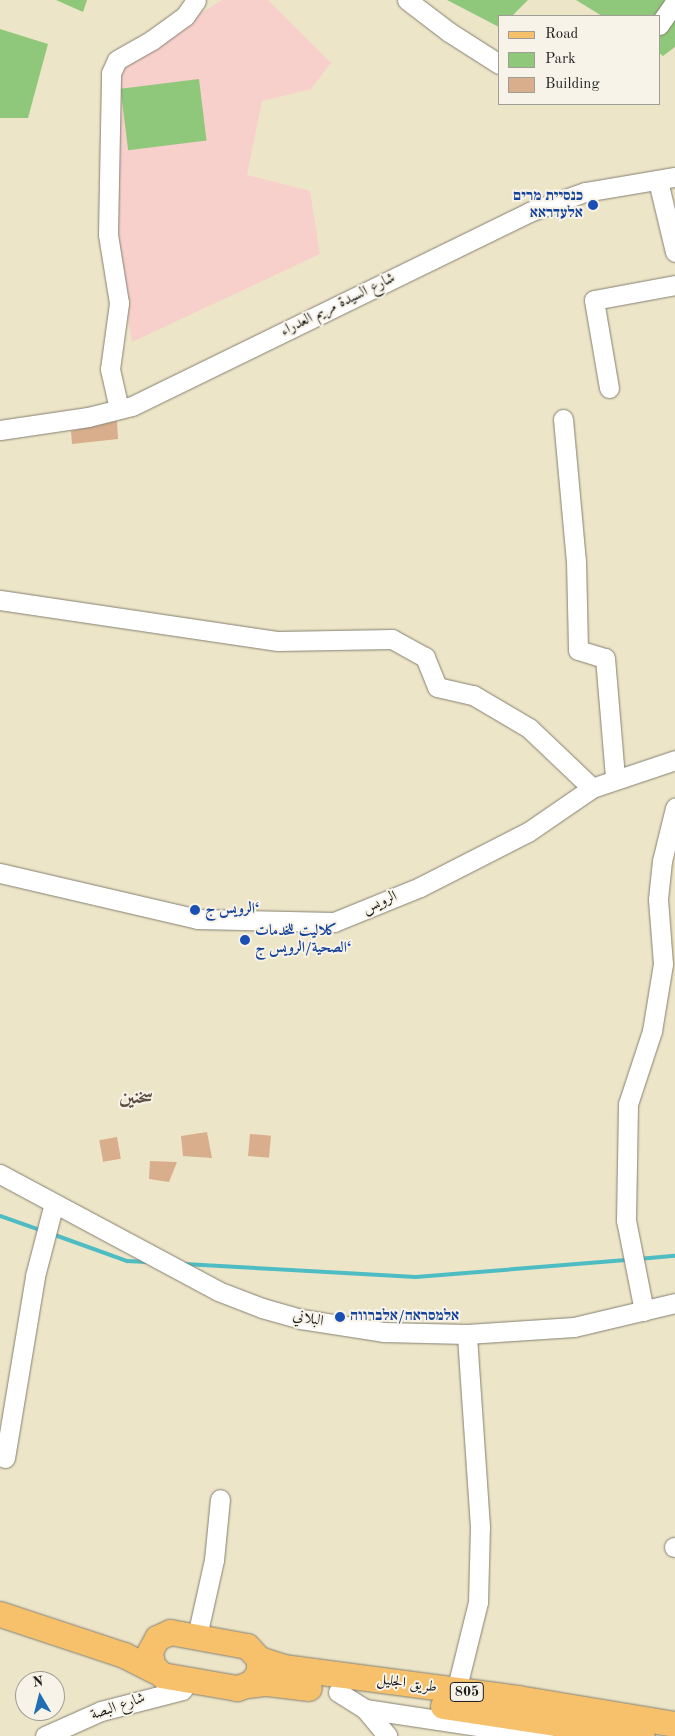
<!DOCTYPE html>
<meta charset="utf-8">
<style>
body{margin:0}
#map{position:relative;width:675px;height:1736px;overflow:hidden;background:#ede5c8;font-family:"Old Standard TT",Amiri,"Frank Ruhl Libre",serif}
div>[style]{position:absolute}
.built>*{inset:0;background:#f7d0cb}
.green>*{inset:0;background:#90c87b;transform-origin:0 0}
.stream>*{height:4px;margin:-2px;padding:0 2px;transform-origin:2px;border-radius:2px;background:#4ebdc3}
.building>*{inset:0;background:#d8ae8c;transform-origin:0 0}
.roads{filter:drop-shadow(0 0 1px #848072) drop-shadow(0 0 1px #848072)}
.minor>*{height:19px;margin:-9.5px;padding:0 9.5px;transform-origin:9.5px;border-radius:9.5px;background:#fff}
.major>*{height:25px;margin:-12.5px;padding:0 12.5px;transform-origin:12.5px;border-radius:12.5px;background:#f7c06b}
.dots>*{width:14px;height:14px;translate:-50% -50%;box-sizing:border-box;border:2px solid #f7f3e8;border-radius:50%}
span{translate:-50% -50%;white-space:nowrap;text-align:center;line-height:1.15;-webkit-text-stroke:4px #f7f3e8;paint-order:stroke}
.shield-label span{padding:1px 4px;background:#f7f3e8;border:1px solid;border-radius:4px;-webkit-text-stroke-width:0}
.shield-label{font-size:14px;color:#1c1c1c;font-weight:700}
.transit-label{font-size:15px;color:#164399;font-weight:700}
.right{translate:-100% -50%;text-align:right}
.left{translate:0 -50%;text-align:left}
.street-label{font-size:15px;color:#1c1c1c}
.district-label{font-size:20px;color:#5e4f43;font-weight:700}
.legend{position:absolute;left:498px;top:15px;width:162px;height:90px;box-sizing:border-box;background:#f7f3e8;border:1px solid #9f9d96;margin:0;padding:6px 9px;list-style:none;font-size:15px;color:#1c1c1c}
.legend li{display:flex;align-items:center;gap:10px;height:25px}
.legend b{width:25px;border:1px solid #9f9d96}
.north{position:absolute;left:15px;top:1671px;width:50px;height:50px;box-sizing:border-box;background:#f7f3e8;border:1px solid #9f9d96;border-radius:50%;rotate:352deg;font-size:14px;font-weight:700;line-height:20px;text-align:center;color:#1c1c1c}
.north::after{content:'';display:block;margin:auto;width:18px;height:22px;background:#1f6fb2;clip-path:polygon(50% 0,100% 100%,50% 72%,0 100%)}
</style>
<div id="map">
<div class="built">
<div style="clip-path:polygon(222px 0,268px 0,331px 63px,311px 89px,262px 101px,247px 175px,310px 191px,320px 254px,132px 342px,110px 219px,113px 68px)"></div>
</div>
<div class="green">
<div style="clip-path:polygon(56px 0,87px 0,83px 12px)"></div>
<div style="clip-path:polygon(447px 0,528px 0,512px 16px,499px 16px,499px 27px)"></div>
<div style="clip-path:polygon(576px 0,675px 0,675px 47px,663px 56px,659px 53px,659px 16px,602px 16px)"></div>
<div style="clip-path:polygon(0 29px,48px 44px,28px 118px,0 118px)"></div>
<div style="left:199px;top:79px;width:62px;height:79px;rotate:83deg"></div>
</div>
<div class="stream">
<div style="left:0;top:1216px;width:42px;rotate:19.3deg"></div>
<div style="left:52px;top:1234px;width:80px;rotate:19.8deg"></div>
<div style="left:127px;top:1261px;width:20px;rotate:3deg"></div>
<div style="left:638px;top:1259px;width:37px;rotate:-5deg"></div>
<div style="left:184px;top:1264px;width:232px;rotate:3.2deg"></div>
<div style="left:416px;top:1277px;width:214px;rotate:-4.6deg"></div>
</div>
<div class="building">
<div style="clip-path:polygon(117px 421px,118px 439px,72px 444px,71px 431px)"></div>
<div style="clip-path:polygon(207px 1132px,212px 1158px,183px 1156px,181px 1136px)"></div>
<div style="left:250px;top:1134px;width:21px;height:22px;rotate:5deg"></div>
<div style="left:117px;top:1137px;width:22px;height:18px;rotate:80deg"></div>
<div style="clip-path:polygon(150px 1161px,177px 1162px,169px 1182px,149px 1179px)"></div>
</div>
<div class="roads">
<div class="minor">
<div style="left:407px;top:0;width:53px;rotate:37.3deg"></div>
<div style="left:449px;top:32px;width:59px;rotate:32.6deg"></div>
<div style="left:659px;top:25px;width:28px;rotate:-55deg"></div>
<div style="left:658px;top:181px;width:73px;rotate:76.5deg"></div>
<div style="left:609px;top:388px;width:89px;rotate:-99.7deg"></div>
<div style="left:594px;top:300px;width:82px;rotate:-10.5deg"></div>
<div style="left:119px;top:409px;width:41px;rotate:-102.7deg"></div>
<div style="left:110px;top:369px;width:67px;rotate:-82.2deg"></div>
<div style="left:119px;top:303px;width:70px;rotate:-99.1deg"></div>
<div style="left:108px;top:234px;width:161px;rotate:-88.9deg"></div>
<div style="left:111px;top:73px;width:14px;rotate:-65deg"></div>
<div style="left:117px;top:60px;width:40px;rotate:-29.7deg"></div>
<div style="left:152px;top:40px;width:41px;rotate:-36deg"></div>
<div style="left:185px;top:16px;width:19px;rotate:-55deg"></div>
<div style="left:563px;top:419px;width:143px;rotate:84.8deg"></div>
<div style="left:576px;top:561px;width:89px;rotate:88.7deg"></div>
<div style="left:578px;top:650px;width:28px;rotate:17deg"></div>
<div style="left:605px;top:658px;width:120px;rotate:85.2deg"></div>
<div style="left:0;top:430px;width:89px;rotate:-8.4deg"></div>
<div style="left:88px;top:417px;width:45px;rotate:-14deg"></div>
<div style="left:132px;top:406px;width:442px;rotate:-26deg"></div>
<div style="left:529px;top:212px;width:59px;rotate:-19.7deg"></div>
<div style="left:585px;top:192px;width:91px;rotate:-9.5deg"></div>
<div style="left:0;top:600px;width:281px;rotate:8.4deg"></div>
<div style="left:278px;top:641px;width:114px;rotate:-1deg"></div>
<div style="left:392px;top:639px;width:38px;rotate:29deg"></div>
<div style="left:425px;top:657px;width:32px;rotate:68deg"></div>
<div style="left:437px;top:687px;width:37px;rotate:13deg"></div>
<div style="left:473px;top:695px;width:65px;rotate:30.5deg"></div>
<div style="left:529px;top:728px;width:87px;rotate:43.6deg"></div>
<div style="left:0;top:873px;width:202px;rotate:13.1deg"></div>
<div style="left:197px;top:919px;width:137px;rotate:1.3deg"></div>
<div style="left:334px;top:922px;width:93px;rotate:-22.1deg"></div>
<div style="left:420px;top:887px;width:121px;rotate:-27deg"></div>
<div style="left:528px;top:832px;width:78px;rotate:-34.5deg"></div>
<div style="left:592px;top:788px;width:88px;rotate:-18.6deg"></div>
<div style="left:0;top:1174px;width:247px;rotate:28.2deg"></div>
<div style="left:218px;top:1291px;width:47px;rotate:21.1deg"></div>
<div style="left:262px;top:1308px;width:41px;rotate:15.8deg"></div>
<div style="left:301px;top:1319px;width:83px;rotate:9deg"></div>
<div style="left:383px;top:1332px;width:84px;rotate:1.4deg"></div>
<div style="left:467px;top:1334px;width:107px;rotate:-3.7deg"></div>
<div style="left:574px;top:1327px;width:104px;rotate:-13.4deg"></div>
<div style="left:644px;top:1311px;width:93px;rotate:-101.2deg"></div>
<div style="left:626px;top:1220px;width:116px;rotate:-89deg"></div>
<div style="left:628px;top:1104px;width:77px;rotate:-71.8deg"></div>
<div style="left:652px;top:1031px;width:68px;rotate:-80.7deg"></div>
<div style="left:663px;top:964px;width:65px;rotate:-94.4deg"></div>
<div style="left:658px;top:899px;width:38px;rotate:-84deg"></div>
<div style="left:662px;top:861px;width:55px;rotate:-76.2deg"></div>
<div style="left:5px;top:1458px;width:184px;rotate:-80.6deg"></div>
<div style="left:35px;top:1276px;width:75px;rotate:-75.4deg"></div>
<div style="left:674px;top:1547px;width:1px"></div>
<div style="left:197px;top:1636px;width:78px;rotate:-77.4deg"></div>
<div style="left:214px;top:1560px;width:61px;rotate:-84.4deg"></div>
<div style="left:456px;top:1691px;width:92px;rotate:-76.1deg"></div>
<div style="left:478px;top:1602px;width:75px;rotate:-88.5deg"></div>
<div style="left:480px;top:1527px;width:193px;rotate:-93.9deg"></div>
<div style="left:338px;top:1692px;width:32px;rotate:32deg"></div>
<div style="left:365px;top:1709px;width:181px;rotate:8.6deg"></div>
<div style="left:365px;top:1709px;width:35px;rotate:50deg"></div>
<div style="left:45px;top:1736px;width:61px;rotate:-24.1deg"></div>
<div style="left:101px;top:1711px;width:84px;rotate:-14.5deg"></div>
<div style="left:182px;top:1690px;width:12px;rotate:-55deg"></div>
</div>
<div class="major">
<div style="left:0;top:1614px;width:131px;rotate:18.3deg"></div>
<div style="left:124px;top:1655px;width:36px;rotate:27deg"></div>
<div style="left:170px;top:1632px;width:78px;rotate:10.3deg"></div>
<div style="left:247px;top:1646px;width:18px;rotate:47deg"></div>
<div style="left:259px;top:1659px;width:13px;rotate:90deg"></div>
<div style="left:259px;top:1672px;width:14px;rotate:126deg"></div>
<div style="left:251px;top:1683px;width:15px;rotate:160deg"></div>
<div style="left:237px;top:1688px;width:76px;rotate:-170.2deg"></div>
<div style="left:162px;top:1675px;width:14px;rotate:-135deg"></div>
<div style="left:152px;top:1665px;width:14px;rotate:-98deg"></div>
<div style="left:150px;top:1651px;width:15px;rotate:-62deg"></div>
<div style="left:157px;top:1638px;width:14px;rotate:-25deg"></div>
<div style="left:259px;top:1659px;width:25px;rotate:18deg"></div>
<div style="left:283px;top:1667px;width:237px;rotate:7.5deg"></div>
<div style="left:518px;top:1698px;width:159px;rotate:9.4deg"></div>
<div style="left:247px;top:1685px;width:20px;rotate:-6deg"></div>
<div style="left:267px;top:1683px;width:42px;rotate:6.8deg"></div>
<div style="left:443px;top:1706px;width:201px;rotate:8.6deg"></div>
</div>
</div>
<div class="dots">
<div style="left:593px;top:205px;background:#1a4fb4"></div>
<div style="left:195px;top:910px;background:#1a4fb4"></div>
<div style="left:245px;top:940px;background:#1a4fb4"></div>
<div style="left:340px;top:1317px;background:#1a4fb4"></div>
</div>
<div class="shield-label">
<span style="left:467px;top:1692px">805</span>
</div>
<div class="transit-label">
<span class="right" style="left:583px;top:205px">כנסיית מרים<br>אלעדראא</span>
<span class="left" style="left:205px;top:910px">الرويس ج‘</span>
<span class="left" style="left:255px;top:940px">كلاليت للخدمات<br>الصحية/الرويس ج‘</span>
<span class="left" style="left:350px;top:1317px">אלמסראה/אלברווה</span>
</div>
<div class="street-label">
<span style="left:338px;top:305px;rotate:-26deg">شارع السيدة مريم العدراء</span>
<span style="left:380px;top:903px;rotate:-23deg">الرويس</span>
<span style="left:308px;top:1319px;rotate:12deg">البلاني</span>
<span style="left:407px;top:1684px;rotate:8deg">طريق الجليل</span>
<span style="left:118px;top:1707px;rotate:-19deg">شارع البصة</span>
</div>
<div class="district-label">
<span style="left:136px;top:1098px">سخنين</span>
</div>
<ul class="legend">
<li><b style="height:6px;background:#f7c06b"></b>Road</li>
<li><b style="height:14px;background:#90c87b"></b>Park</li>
<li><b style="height:14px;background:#d8ae8c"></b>Building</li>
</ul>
<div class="north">N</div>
</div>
